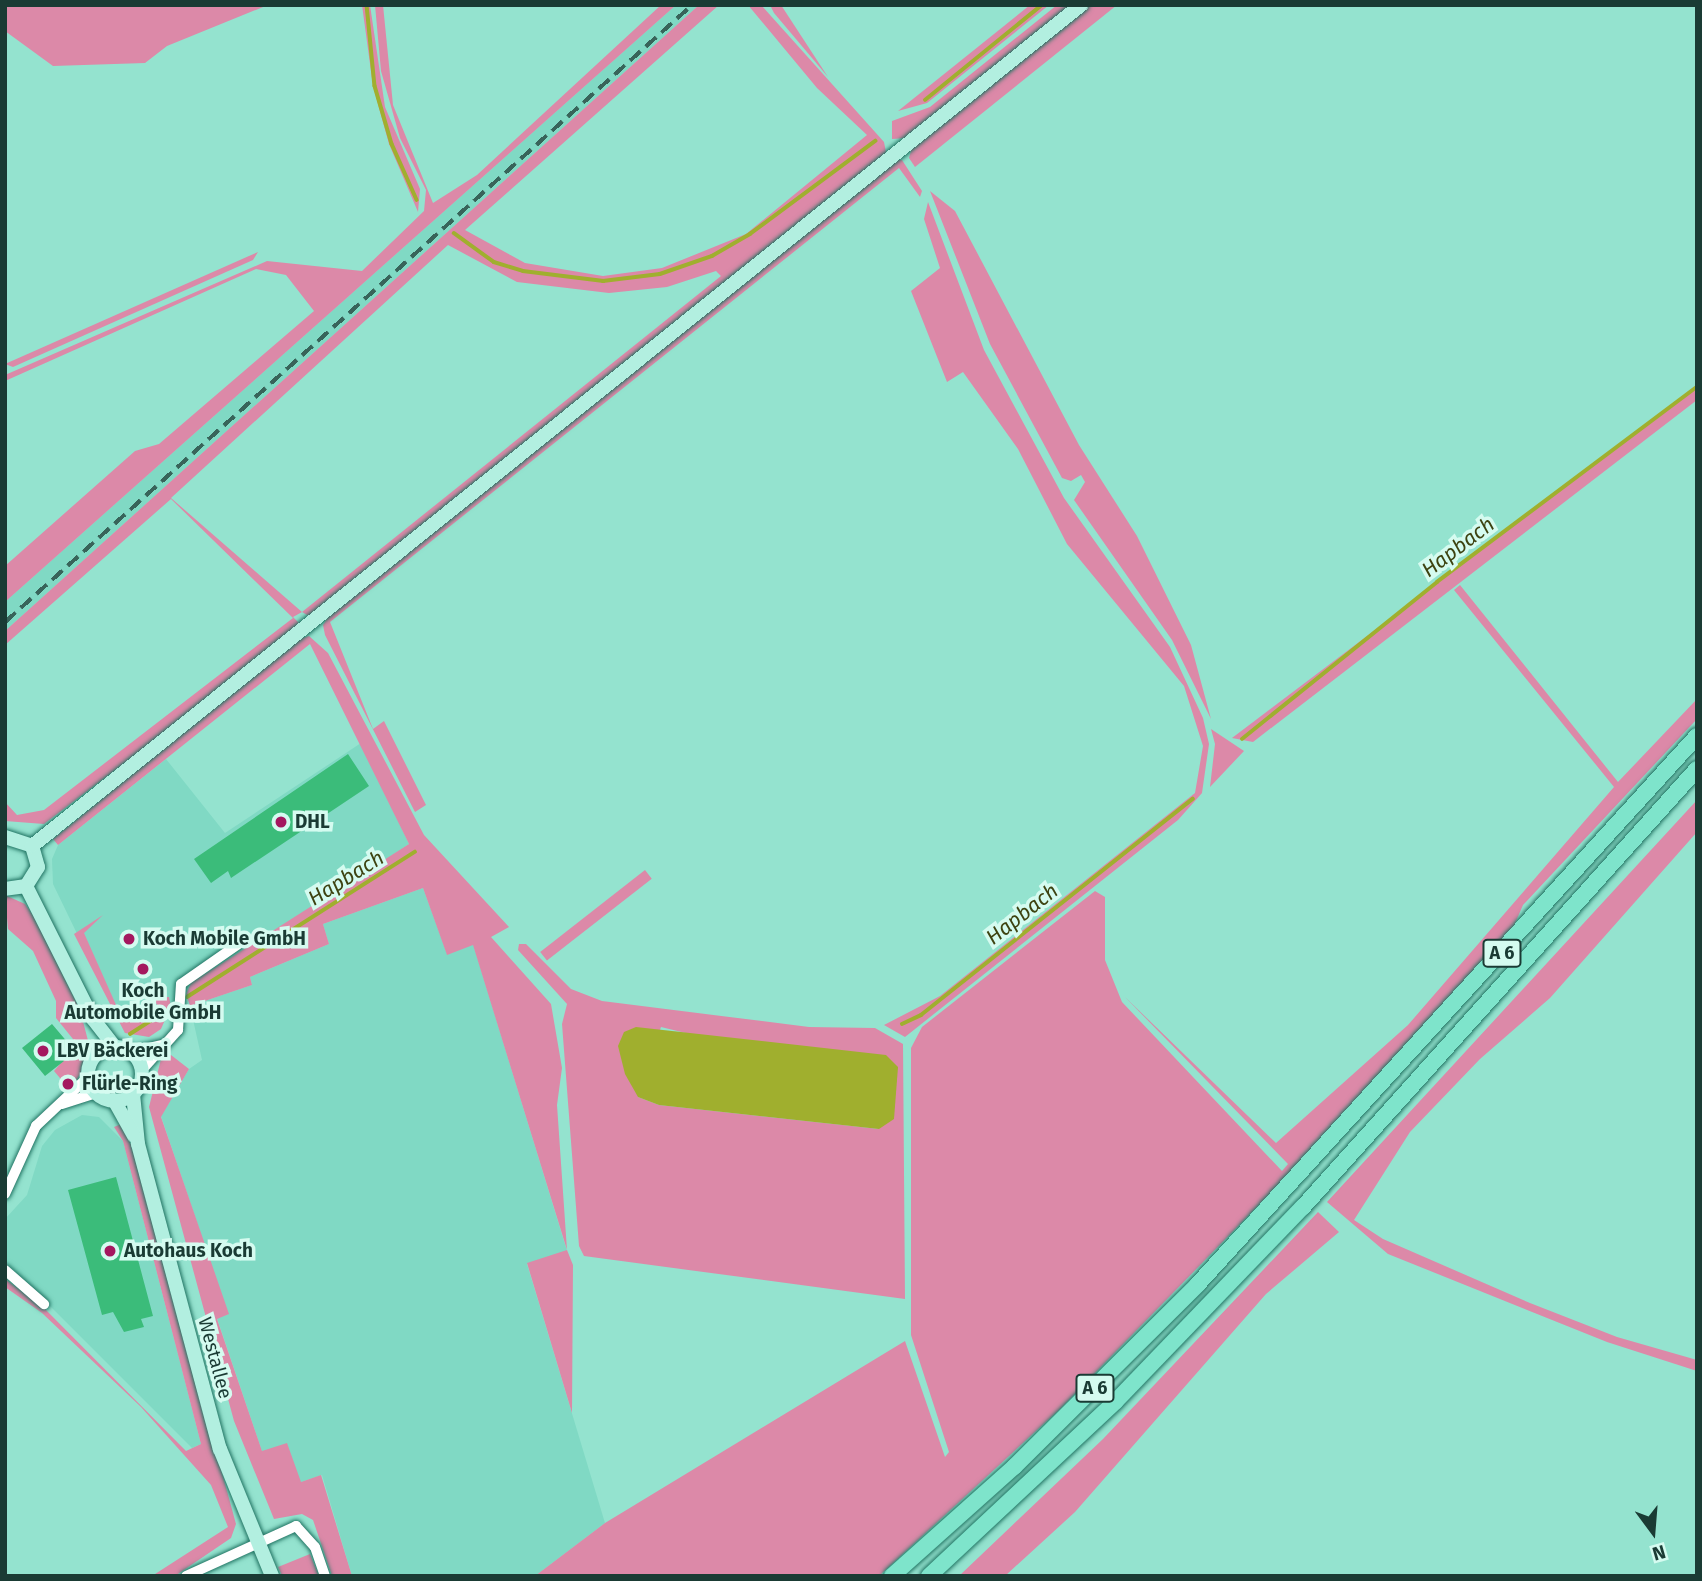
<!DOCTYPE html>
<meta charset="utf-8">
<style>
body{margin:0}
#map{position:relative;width:1702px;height:1581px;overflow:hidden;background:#94e3cf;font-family:"Fira Sans",sans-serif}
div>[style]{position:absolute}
.built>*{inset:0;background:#80d9c4}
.green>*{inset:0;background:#dc89a8;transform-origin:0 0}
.water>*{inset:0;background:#a0af2e}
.stream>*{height:3.5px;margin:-1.75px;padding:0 1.75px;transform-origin:1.75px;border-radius:1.75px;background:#a0af2e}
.building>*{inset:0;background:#3bbc7a}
.roads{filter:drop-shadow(0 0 2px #207362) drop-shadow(0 0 2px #207362)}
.minor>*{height:10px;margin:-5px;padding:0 5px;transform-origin:5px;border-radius:5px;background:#fff}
.major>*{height:14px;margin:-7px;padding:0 7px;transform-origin:7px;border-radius:7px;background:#b2efe0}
.major>.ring{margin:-7px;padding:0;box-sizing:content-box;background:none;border:14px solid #b2efe0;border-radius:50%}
.highway>*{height:16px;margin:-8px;padding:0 8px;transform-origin:8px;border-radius:8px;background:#7ee4cb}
.rail>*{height:3.5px;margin-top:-1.75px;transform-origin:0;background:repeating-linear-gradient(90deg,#38645a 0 14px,transparent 0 21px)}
.dots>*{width:19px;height:19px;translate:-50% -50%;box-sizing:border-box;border:4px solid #d5fbf0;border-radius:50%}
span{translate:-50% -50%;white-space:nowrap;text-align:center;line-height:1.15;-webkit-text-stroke:7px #d5fbf0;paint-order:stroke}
.shield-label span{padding:2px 5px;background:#d5fbf0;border:2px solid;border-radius:5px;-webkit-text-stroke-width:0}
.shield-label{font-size:18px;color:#1a3b34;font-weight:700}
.poi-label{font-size:19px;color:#1a3b34;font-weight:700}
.left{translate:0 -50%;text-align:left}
.street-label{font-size:19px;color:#1a3b34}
.water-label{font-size:21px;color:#3d4311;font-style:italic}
.frame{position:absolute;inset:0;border:7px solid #1a3b34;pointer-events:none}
.north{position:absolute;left:1618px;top:1497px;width:70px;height:70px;-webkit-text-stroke:5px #d5fbf0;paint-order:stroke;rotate:164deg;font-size:19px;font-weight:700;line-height:28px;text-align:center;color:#1a3b34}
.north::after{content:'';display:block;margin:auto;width:24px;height:32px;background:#1a3b34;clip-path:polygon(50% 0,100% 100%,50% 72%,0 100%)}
</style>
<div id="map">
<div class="built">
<div style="clip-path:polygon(676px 5px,699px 5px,5px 631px,5px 602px)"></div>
<div style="clip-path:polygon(361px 743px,409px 844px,125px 1033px,53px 884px,52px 859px,58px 845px,166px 759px,225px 833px)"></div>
<div style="clip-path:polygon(423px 888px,447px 954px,473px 944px,567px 1251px,527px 1264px,605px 1523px,535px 1576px,352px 1576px,322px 1475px,301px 1482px,262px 1451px,217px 1318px,228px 1314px,161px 1116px,189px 1069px,202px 1060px,190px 1006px,252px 985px,250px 977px,329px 944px,323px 924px)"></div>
<div style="clip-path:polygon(82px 1115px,99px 1117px,123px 1141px,201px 1444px,192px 1448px,5px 1261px,5px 1219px,27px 1195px,42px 1146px,55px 1130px)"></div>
</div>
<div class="green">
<div style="clip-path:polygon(5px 5px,268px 5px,167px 46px,145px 63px,53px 66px,5px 31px)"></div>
<div style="clip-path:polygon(362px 5px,370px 5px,385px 107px,420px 189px,418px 212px,389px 144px,373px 86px)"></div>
<div style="clip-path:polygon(375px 5px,383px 5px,393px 105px,433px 203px,477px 175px,661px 5px,676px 5px,5px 602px,5px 566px,135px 451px,159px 444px,314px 311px,286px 275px,256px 269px,5px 381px,5px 375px,267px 261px,362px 271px,424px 211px,426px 190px,400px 138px,381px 71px)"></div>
<div style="clip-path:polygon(evenodd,699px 5px,719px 5px,465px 230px,525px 263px,603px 276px,662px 268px,746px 234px,867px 135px,817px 88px,748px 5px,761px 5px,884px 142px,886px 152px,879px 161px,309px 616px,302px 612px,293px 617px,300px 624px,165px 732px,44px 824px,5px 821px,5px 802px,17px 815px,44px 810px,293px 618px,171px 499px,5px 645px,5px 631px,699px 5px,448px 245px,517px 282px,609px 293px,667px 287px,716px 271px,721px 276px,302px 612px,171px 498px,448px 245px)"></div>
<div style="clip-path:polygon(770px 5px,781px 5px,828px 77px,774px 13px)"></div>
<div style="clip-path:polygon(1030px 5px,1049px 5px,927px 103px,898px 111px)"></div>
<div style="clip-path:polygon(1057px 5px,1072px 5px,907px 138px,892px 139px,892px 121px,930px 107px)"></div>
<div style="clip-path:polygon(1090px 5px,1117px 5px,915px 167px,909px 158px,912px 147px)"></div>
<div style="clip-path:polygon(895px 160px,902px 160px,922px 191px,920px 197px,899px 168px,330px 622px,373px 729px,384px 721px,426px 805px,415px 812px,325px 635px,323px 625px,330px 614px)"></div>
<div style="clip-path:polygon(930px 191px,955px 211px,1079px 445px,1137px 536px,1191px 645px,1211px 719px,1172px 640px,1074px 500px,1085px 482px,1081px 475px,1071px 481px,1062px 478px,990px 344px)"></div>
<div style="clip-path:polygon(928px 202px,984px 350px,1064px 498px,1170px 647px,1203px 718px,1209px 744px,1202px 793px,1178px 820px,905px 1037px,884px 1025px,940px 996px,1195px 793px,1203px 746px,1184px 686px,1067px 544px,1018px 449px,963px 372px,947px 382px,911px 291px,940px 268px,924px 219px)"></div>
<div style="clip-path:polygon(258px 252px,253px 260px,13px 367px,5px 364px)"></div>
<div style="clip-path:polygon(1697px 387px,1697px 400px,1253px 742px,1232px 738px)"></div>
<div style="clip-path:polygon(1460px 585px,1618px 782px,1697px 699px,1697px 719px,1523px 905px,1513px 928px,1285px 1178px,1060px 1409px,879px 1576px,535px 1576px,605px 1523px,905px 1341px,945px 1457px,949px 1452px,911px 1335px,911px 1048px,922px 1027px,1095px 891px,1105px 897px,1105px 960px,1122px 1002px,1282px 1171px,1288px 1164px,1125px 997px,1276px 1143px,1408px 1025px,1614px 787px,1454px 590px)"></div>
<div style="clip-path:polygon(309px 636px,328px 653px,424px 835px,509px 927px,491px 937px,551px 1004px,562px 1068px,557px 1105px,567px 1250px,573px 1265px,572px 1413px,527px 1263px,567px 1250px,473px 945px,447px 955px,423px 888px,323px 924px,329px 944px,250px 977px,252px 985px,190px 1006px,186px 994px,191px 983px,409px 844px,310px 644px,58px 845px,53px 839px,298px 639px)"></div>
<div style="clip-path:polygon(1211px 729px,1244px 751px,1210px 787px,1215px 744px)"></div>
<div style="clip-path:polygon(1697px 800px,1697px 832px,1550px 998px,1480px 1059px,1410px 1132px,1354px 1220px,1383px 1239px,1530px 1303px,1617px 1337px,1697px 1360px,1697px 1371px,1607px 1342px,1388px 1254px,1327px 1202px)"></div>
<div style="left:645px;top:870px;width:11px;height:133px;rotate:52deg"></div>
<div style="clip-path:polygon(5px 895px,25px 904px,35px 918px,80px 1010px,91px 1052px,75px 1084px,70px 1079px,65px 1084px,54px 1071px,77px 1044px,56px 1018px,56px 1001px,33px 951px,8px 929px)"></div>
<div style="clip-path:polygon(103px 915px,84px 933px,121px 1016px,132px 1012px,139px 1019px,158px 1006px,152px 998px,169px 997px,171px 1006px,161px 1029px,149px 1037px,125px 1033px,74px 934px)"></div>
<div style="clip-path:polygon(evenodd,519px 944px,526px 944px,571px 989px,602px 1001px,809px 1027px,875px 1028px,903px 1044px,905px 1299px,584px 1256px,579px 1246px,562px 1024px,567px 1004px,518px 950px,519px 944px,661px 1027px,698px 1036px,879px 1129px,659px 1105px,638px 1097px,661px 1027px)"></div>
<div style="clip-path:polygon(171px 1055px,189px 1069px,161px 1117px,229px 1314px,217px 1319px,262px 1451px,287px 1443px,301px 1482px,321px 1475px,352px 1576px,332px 1576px,313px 1520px,302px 1514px,274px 1519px,234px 1421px,149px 1107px,161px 1059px)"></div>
<div style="clip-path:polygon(121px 1124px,134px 1150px,236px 1524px,231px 1538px,175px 1576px,152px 1576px,228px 1527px,211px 1485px,141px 1407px,42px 1313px,5px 1287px,5px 1279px,43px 1307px,186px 1451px,201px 1444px,123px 1141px,114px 1127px)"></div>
<div style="clip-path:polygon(1318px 1212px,1339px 1232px,1266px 1294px,1075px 1512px,1005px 1576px,959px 1576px,1103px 1439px)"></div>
<div style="clip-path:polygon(310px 1554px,319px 1576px,282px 1576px,278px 1567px)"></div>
</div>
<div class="water">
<div style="clip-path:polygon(636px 1027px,886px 1055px,898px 1067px,894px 1119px,879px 1129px,659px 1105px,638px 1097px,625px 1074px,618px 1046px,624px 1032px)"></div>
</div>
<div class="stream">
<div style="left:367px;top:5px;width:81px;rotate:84.4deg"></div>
<div style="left:375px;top:86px;width:60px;rotate:73.7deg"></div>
<div style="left:392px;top:144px;width:61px;rotate:65.9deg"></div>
<div style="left:925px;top:100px;width:151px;rotate:-39.1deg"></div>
<div style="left:454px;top:233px;width:49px;rotate:35.9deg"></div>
<div style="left:494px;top:262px;width:30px;rotate:17deg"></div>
<div style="left:523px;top:271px;width:81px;rotate:7.1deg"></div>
<div style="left:603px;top:281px;width:57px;rotate:-7deg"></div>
<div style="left:660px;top:274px;width:55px;rotate:-19.1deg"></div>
<div style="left:712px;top:256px;width:44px;rotate:-30.1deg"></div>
<div style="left:750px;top:234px;width:156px;rotate:-36.6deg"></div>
<div style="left:1242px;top:739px;width:250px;rotate:-38.8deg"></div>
<div style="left:1437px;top:582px;width:325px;rotate:-36.9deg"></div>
<div style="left:187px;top:997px;width:270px;rotate:-32.5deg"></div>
<div style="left:902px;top:1024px;width:21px;rotate:-25deg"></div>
<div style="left:921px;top:1015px;width:347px;rotate:-38.5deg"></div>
<div style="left:130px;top:1034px;width:43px;rotate:-32.6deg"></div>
</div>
<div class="building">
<div style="clip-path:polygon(348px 754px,369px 786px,231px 878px,228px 871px,211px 883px,194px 859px)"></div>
<div style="clip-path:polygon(52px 1024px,69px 1044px,58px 1054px,64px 1061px,45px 1076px,22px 1048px)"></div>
<div style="clip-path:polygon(116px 1177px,153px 1316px,141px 1319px,144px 1327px,124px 1332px,113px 1312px,102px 1315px,68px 1190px)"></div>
</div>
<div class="roads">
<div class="minor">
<div style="left:131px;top:1052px;width:31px;rotate:-13deg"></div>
<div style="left:142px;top:1070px;width:54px;rotate:-48deg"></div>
<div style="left:178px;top:1030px;width:46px;rotate:-86.3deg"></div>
<div style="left:181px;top:984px;width:72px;rotate:-34.8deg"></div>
<div style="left:62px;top:1104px;width:36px;rotate:-18deg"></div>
<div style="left:5px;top:1194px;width:75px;rotate:-65.5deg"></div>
<div style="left:36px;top:1126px;width:71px;rotate:-43.3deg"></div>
<div style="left:5px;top:1270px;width:52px;rotate:41.1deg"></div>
<div style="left:186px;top:1576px;width:121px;rotate:-24.4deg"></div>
<div style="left:296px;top:1526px;width:28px;rotate:48deg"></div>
<div style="left:315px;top:1547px;width:31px;rotate:71deg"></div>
</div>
<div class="major">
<div style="left:5px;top:837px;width:28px;rotate:18deg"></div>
<div style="left:32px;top:846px;width:22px;rotate:74deg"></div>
<div style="left:38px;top:867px;width:22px;rotate:122deg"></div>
<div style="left:26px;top:886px;width:21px;rotate:172deg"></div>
<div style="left:32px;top:846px;width:1345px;rotate:-38.72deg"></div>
<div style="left:26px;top:886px;width:149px;rotate:63.3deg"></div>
<div style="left:93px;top:1019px;width:34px;rotate:52deg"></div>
<div class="ring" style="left:88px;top:1047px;width:40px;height:40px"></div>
<div style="left:133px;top:1094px;width:50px;rotate:84.3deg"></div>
<div style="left:138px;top:1144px;width:316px;rotate:75deg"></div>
<div style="left:220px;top:1449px;width:137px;rotate:67.7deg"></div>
<div style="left:114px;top:1100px;width:41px;rotate:60.9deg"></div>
</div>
<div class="highway">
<div style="left:892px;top:1576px;width:164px;rotate:-41.8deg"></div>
<div style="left:1014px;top:1467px;width:260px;rotate:-44.8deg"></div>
<div style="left:1198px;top:1284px;width:741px;rotate:-47.68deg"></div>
<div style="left:929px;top:1576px;width:256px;rotate:-43.1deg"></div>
<div style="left:1116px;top:1401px;width:269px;rotate:-46.1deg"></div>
<div style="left:1303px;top:1207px;width:589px;rotate:-48.03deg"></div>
</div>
</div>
<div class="rail">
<div style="left:5px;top:622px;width:923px;rotate:-41.93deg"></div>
</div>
<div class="dots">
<div style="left:281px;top:822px;background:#a4185f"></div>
<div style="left:129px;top:939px;background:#a4185f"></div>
<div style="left:143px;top:969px;background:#a4185f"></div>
<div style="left:43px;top:1051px;background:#a4185f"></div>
<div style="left:68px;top:1084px;background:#a4185f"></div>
<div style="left:110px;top:1251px;background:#a4185f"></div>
</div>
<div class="shield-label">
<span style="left:1502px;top:953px">A 6</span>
<span style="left:1095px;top:1388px">A 6</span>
</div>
<div class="poi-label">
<span class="left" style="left:295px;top:822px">DHL</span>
<span class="left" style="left:143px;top:939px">Koch Mobile GmbH</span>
<span style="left:143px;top:1002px">Koch<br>Automobile GmbH</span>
<span class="left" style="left:57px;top:1051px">LBV Bäckerei</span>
<span class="left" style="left:82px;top:1084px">Flürle-Ring</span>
<span class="left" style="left:124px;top:1251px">Autohaus Koch</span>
</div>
<div class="street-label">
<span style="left:215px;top:1358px;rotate:75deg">Westallee</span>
</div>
<div class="water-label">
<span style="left:1458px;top:547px;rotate:-37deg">Hapbach</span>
<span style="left:346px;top:878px;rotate:-32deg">Hapbach</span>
<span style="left:1022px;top:914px;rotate:-38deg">Hapbach</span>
</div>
<div class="frame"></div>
<div class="north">N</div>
</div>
